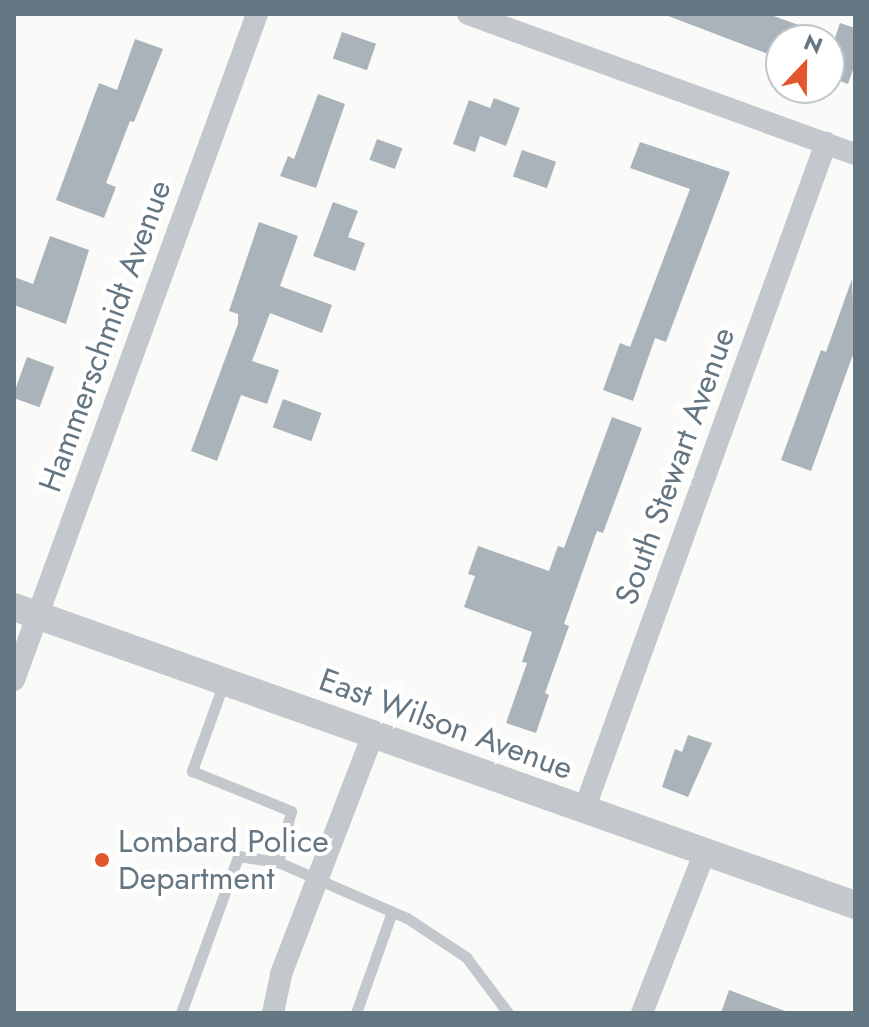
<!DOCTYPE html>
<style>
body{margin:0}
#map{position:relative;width:869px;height:1027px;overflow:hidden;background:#fafaf8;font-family:Jost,sans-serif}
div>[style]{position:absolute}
.building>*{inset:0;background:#aab3b9;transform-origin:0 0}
.service>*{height:11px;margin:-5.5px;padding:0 5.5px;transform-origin:5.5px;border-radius:5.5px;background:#c3c8cc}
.minor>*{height:22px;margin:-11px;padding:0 11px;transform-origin:11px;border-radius:11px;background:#c3c8cc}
.tertiary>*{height:28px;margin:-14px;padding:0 14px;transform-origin:14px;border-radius:14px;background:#c3c8cc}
.dots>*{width:22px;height:22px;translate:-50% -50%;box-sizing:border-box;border:4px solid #fff;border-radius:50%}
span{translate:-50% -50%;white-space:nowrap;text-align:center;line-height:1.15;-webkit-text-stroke:8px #fff;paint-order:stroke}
.street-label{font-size:32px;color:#657683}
.poi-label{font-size:32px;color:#657683}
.left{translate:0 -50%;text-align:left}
.frame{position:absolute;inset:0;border:16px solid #657683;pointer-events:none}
.north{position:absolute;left:765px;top:24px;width:80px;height:80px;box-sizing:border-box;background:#fff;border:2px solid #c1c8cd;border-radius:50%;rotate:22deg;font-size:22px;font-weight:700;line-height:32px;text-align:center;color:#657683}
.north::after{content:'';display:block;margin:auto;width:28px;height:36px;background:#e4572e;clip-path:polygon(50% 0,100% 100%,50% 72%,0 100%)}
</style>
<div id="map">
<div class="building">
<div style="clip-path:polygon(663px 14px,768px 14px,835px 38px,840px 23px,855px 28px,855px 64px,848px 84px,829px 77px,829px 40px,781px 40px,781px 59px)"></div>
<div style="left:342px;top:32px;width:36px;height:28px;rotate:19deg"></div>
<div style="clip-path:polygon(135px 39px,163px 49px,134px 122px,130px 121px,106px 183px,116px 187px,104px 218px,56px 200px,99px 83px,117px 90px)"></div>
<div style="clip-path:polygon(318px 94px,345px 104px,316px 188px,280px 176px,288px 156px,294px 159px)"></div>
<div style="clip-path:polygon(494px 98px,520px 108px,506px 146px,480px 136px,475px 152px,453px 144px,469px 100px,490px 108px)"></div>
<div style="left:377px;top:139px;width:27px;height:22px;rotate:20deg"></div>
<div style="clip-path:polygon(640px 142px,730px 172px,666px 342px,655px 338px,633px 401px,603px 390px,620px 343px,630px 347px,690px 189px,630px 168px)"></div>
<div style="left:522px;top:150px;width:36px;height:28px;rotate:19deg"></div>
<div style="clip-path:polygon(333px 202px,358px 211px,348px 237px,365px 243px,355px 271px,313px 256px)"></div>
<div style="clip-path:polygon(259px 222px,298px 236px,280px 286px,332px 305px,322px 333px,270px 313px,252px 361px,279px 370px,267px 404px,241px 395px,217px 461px,191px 451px,238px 324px,238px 314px,229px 311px)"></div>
<div style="clip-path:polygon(50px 236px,89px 250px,66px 324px,14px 305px,14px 277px,33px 284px)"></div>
<div style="clip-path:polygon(852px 279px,855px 349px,811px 471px,781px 460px,821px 350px,826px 352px)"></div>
<div style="left:27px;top:357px;width:29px;height:43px;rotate:20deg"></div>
<div style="left:283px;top:399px;width:41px;height:30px;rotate:20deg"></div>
<div style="clip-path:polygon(612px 417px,642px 428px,603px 533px,597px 531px,564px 624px,569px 626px,545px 693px,549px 695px,536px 733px,506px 723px,527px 663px,522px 662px,532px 632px,464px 607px,475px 576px,468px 574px,478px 546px,549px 571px,558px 546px,564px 548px)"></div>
<div style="clip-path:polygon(688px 735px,712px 743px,688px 797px,662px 787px,675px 749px,682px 752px)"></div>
<div style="clip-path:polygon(729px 990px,785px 1011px,784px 1013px,721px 1013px)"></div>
</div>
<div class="service">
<div style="left:224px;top:682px;width:95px;rotate:109.8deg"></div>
<div style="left:192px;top:771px;width:107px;rotate:22deg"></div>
<div style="left:291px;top:811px;width:53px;rotate:104.3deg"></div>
<div style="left:278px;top:862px;width:141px;rotate:23.5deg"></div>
<div style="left:407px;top:918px;width:71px;rotate:33.5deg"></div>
<div style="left:466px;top:957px;width:70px;rotate:53.1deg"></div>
<div style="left:181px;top:1013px;width:167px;rotate:-70deg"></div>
<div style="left:238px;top:856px;width:40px;rotate:8.5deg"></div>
<div style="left:356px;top:1013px;width:107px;rotate:-70.4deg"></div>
</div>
<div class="minor">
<div style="left:468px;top:14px;width:412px;rotate:19.9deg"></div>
<div style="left:14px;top:680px;width:709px;rotate:-69.95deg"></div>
<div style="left:584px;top:810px;width:710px;rotate:-70.06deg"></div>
<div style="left:273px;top:1013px;width:40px;rotate:-78deg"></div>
<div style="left:281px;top:974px;width:257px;rotate:-69deg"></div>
<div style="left:642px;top:1013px;width:174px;rotate:-68.7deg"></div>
</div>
<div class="tertiary">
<div style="left:14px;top:607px;width:892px;rotate:19.51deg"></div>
</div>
<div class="dots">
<div style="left:102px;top:860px;background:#e4572e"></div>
</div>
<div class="street-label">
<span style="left:105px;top:336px;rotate:-70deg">Hammerschmidt Avenue</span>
<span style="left:675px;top:466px;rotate:-70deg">South Stewart Avenue</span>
<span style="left:446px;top:724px;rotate:20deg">East Wilson Avenue</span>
</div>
<div class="poi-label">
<span class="left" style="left:118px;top:860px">Lombard Police<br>Department</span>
</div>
<div class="frame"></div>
<div class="north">N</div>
</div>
